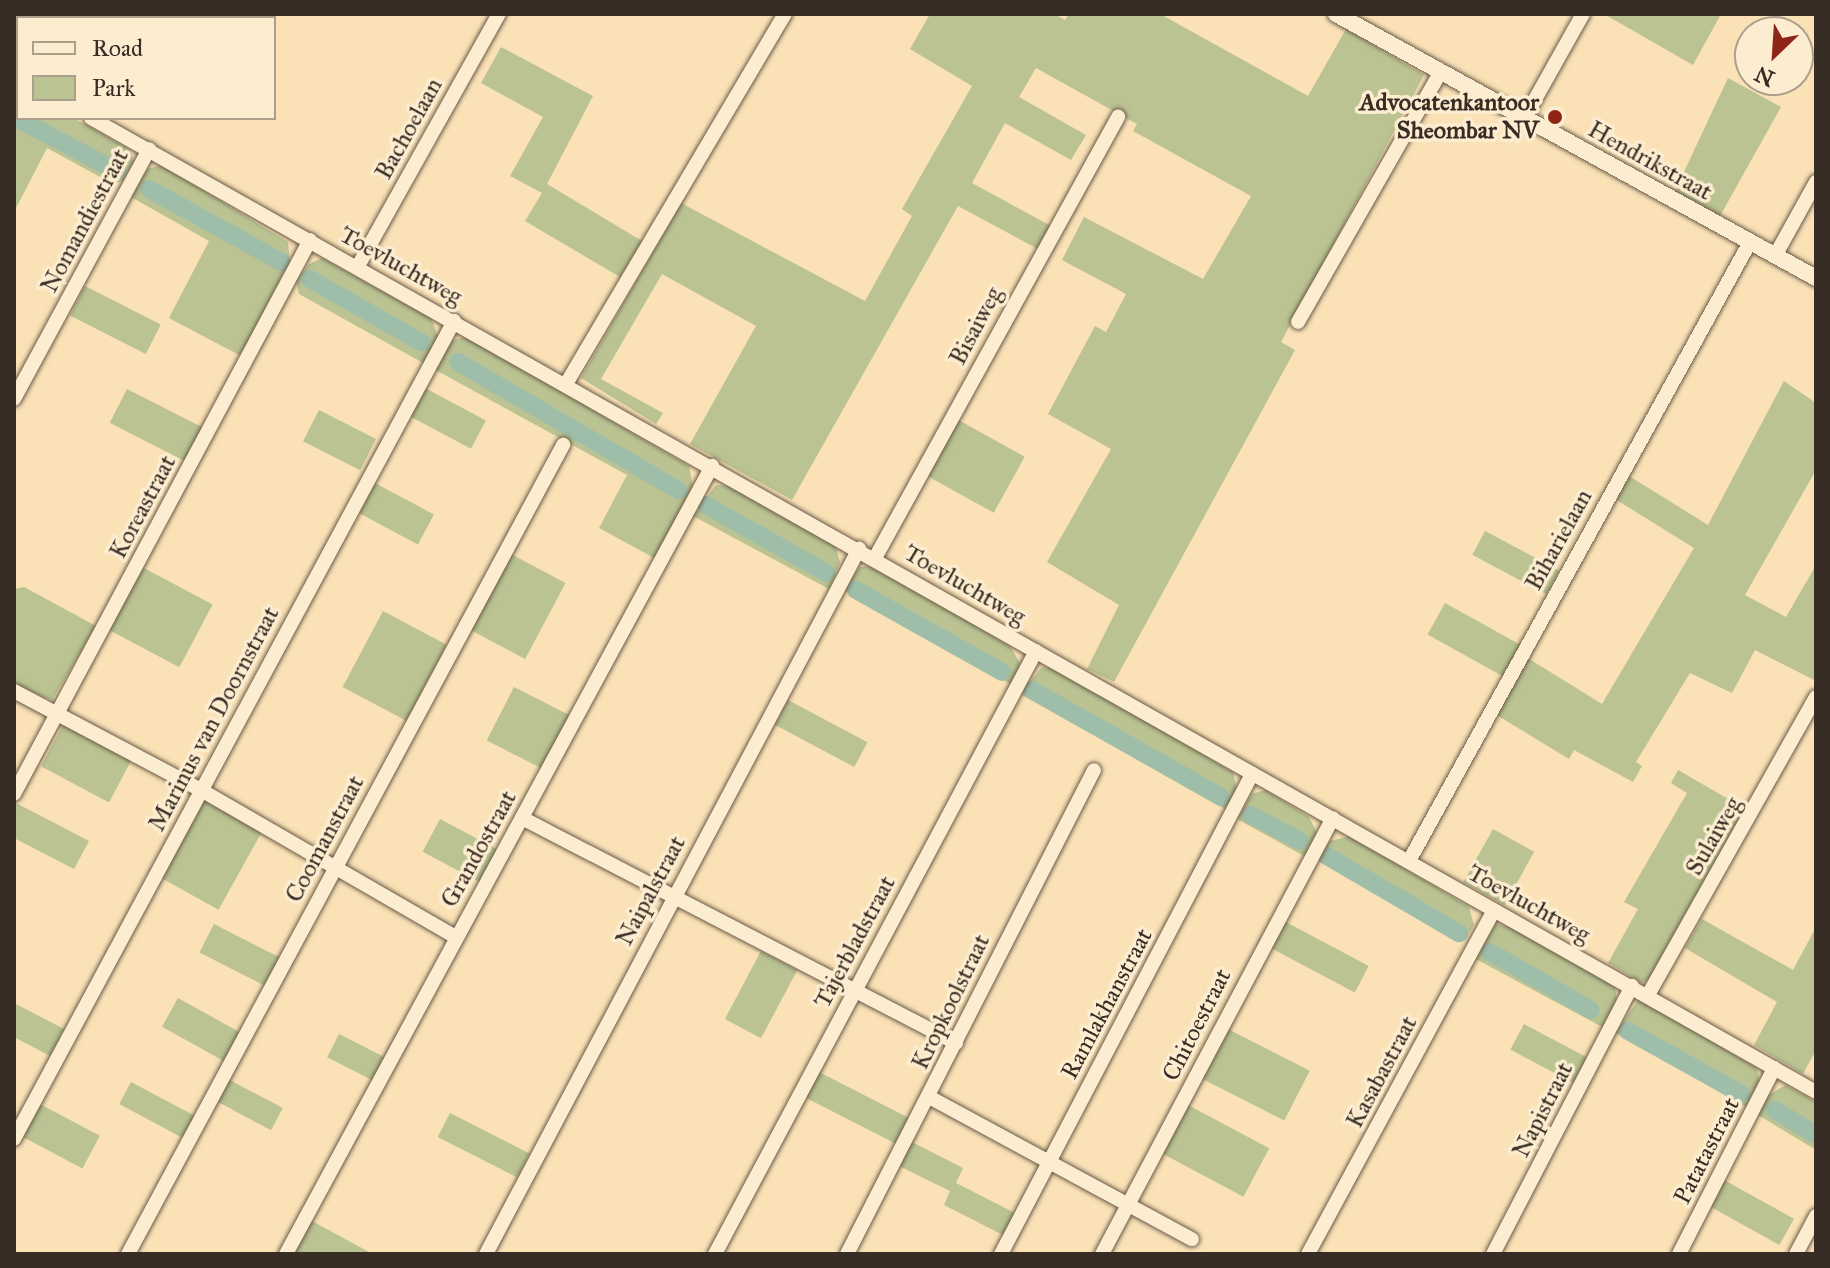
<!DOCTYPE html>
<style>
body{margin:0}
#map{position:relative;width:1830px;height:1268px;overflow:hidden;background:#fae1b6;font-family:"IM FELL Great Primer",serif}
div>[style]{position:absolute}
.green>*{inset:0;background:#bac391;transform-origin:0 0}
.canal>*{height:18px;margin:-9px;padding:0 9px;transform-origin:9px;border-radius:9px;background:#9fbea9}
.roads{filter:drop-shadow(0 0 2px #685a48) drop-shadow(0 0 2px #685a48)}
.minor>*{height:14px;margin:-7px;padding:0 7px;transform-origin:7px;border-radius:7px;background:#fcecd0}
.tertiary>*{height:16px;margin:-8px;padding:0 8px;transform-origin:8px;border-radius:8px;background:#fcecd0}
.dots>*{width:22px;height:22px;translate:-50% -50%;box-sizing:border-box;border:4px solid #fcecd0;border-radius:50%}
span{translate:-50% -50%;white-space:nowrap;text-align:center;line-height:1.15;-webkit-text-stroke:7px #fcecd0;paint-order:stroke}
.poi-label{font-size:24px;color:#372d24;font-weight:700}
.right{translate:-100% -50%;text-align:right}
.street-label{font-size:24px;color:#372d24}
.frame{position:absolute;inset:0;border:16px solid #372d24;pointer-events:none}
.legend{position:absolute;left:16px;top:16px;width:260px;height:104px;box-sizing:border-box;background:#fcecd0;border:2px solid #ada08b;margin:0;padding:10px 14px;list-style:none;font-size:24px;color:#372d24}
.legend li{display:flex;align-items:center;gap:16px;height:40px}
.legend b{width:40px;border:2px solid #ada08b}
.north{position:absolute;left:1734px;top:16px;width:80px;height:80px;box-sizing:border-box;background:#fcecd0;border:2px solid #ada08b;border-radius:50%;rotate:205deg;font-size:22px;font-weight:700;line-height:32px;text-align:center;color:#372d24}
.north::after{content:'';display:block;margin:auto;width:28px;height:36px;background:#8f2418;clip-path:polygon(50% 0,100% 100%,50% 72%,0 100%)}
</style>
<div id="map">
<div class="green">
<div style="clip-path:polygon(930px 14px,1055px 14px,1065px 20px,1069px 14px,1160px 14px,1308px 96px,1346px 29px,1424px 75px,1281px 342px,1295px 350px,1114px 682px,1087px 669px,1119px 605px,1047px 562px,1111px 449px,1048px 414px,1095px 326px,1106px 332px,1126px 294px,1062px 260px,1084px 217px,1203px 279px,1251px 196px,1133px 131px,1137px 124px,1036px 68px,1019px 97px,1086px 135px,1071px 160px,1005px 123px,972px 183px,1051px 226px,1038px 249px,958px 206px,792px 500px,690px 444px,756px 326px,662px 274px,601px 379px,663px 413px,656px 424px,581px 378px,681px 203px,865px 301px,912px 216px,902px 209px,972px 86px,910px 49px)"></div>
<div style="clip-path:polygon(1604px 14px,1721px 14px,1693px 65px)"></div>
<div style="clip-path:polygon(501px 47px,593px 96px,547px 184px,642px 241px,620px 277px,525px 221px,542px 193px,510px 176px,543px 117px,481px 83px)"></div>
<div style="clip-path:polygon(1728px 78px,1781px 107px,1720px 216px,1675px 191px)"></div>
<div style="clip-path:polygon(14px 90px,18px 118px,74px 118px,130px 150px,134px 162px,123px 181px,113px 184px,47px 148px,14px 212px)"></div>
<div style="clip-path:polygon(161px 165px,288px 242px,290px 261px,241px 356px,169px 318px,209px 241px,131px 197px,147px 169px)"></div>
<div style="clip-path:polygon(322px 258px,431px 318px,438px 337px,425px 364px,299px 294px,296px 281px,309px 264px)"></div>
<div style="left:85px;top:286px;width:85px;height:33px;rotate:27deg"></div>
<div style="clip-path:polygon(467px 337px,689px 466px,693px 487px,656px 559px,599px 528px,627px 475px,434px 369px,453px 340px)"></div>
<div style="clip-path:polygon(1784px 381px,1816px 403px,1816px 470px,1745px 595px,1786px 617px,1816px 565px,1816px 681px,1755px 650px,1732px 693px,1690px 673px,1636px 762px,1642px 766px,1633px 782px,1574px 750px,1569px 759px,1495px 714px,1526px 657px,1602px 704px,1694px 548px,1615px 499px,1629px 476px,1708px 525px)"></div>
<div style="left:425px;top:388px;width:69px;height:32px;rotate:28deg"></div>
<div style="left:127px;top:389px;width:85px;height:38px;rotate:27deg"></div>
<div style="left:319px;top:410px;width:64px;height:35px;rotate:27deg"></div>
<div style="left:953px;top:417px;width:82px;height:64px;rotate:29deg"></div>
<div style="left:373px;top:482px;width:69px;height:34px;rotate:28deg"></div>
<div style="clip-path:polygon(716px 485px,730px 486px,836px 547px,840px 562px,829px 589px,693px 516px)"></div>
<div style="left:1485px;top:531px;width:84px;height:27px;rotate:28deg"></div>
<div style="left:509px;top:553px;width:64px;height:86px;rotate:28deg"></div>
<div style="clip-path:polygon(874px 566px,1010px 646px,1020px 663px,1012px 685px,843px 590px,860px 567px)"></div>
<div style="left:142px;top:567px;width:80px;height:71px;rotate:28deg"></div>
<div style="clip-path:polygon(24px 587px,96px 626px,52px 700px,14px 685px,14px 589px)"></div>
<div style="left:1445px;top:603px;width:86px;height:36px;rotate:29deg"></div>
<div style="left:383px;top:611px;width:72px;height:86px;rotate:28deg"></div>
<div style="clip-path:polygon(1042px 667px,1055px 669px,1233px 772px,1237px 791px,1227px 810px,1020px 694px)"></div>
<div style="left:514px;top:687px;width:63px;height:60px;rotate:27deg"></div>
<div style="left:788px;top:700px;width:90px;height:28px;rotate:28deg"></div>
<div style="left:64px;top:723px;width:77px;height:49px;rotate:28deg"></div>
<div style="clip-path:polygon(1678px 770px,1749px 811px,1651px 978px,1642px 983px,1608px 963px,1638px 909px,1624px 902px,1687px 793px,1671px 783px)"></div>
<div style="clip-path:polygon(1265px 790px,1309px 817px,1317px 833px,1306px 857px,1237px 819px,1252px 794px)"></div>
<div style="left:204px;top:800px;width:66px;height:89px;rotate:29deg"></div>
<div style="clip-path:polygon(16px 803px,89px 841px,74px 869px,14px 838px)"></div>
<div style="left:440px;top:819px;width:64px;height:37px;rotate:28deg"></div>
<div style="left:1493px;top:829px;width:47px;height:61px;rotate:29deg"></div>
<div style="clip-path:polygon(1350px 836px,1469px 907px,1474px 925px,1464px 941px,1317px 860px,1330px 841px)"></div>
<div style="clip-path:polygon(1702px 919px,1793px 970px,1816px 927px,1816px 1050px,1803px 1074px,1754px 1045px,1777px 1002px,1685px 948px)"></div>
<div style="left:1284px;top:921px;width:96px;height:30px;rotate:28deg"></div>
<div style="left:214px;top:924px;width:74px;height:32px;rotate:27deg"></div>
<div style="clip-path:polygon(1496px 924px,1512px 928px,1615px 985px,1617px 1003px,1604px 1028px,1474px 958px)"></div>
<div style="left:761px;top:951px;width:41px;height:77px;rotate:28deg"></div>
<div style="left:178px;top:998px;width:71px;height:33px;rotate:29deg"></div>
<div style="clip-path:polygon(1639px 999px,1757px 1068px,1760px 1084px,1746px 1107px,1615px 1033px)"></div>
<div style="clip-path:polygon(14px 1003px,64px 1029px,50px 1056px,14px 1037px)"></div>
<div style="left:1524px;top:1024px;width:71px;height:29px;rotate:28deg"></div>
<div style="left:1226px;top:1028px;width:94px;height:56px;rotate:27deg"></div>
<div style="left:339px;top:1034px;width:53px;height:26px;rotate:27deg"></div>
<div style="left:817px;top:1071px;width:105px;height:29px;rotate:27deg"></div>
<div style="left:228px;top:1079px;width:62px;height:25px;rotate:28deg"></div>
<div style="left:131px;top:1082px;width:72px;height:25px;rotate:28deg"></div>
<div style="clip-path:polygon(1785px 1085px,1816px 1102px,1816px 1150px,1758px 1115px,1768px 1096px)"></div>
<div style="left:38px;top:1103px;width:70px;height:37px;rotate:28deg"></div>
<div style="left:1188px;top:1105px;width:92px;height:55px;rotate:28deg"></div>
<div style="left:450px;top:1113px;width:89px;height:27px;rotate:27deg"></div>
<div style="clip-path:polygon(910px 1141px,963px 1168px,956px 1183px,1017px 1214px,1005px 1236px,944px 1205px,950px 1191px,897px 1165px)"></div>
<div style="left:1724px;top:1180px;width:80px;height:30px;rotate:29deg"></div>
<div style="clip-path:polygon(310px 1220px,371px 1253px,292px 1254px)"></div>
</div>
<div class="canal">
<div style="left:14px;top:117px;width:116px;rotate:27.7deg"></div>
<div style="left:149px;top:189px;width:151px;rotate:28.9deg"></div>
<div style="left:310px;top:279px;width:128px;rotate:29.6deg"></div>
<div style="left:458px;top:362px;width:255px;rotate:30.2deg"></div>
<div style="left:706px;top:505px;width:138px;rotate:29.5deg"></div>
<div style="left:856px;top:590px;width:167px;rotate:29.3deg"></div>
<div style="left:1032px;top:690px;width:217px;rotate:29.5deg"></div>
<div style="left:1251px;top:815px;width:55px;rotate:28deg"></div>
<div style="left:1327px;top:856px;width:153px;rotate:30.3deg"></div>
<div style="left:1490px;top:952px;width:116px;rotate:29.9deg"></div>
<div style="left:1628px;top:1031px;width:129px;rotate:29.1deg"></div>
<div style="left:1775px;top:1110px;width:48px;rotate:31.4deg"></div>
</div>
<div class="roads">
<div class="minor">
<div style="left:14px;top:77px;width:4px;rotate:27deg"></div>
<div style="left:91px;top:118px;width:1981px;rotate:29.45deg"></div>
<div style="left:1524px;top:119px;width:120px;rotate:-60.7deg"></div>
<div style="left:1775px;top:256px;width:85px;rotate:-61deg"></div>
<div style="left:358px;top:266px;width:289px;rotate:-60.8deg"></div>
<div style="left:1298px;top:322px;width:287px;rotate:-60.3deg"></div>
<div style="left:566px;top:384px;width:430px;rotate:-59.4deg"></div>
<div style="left:14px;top:399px;width:284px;rotate:-61.6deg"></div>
<div style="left:875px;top:558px;width:504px;rotate:-61.14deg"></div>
<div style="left:14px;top:691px;width:212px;rotate:27.9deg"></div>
<div style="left:201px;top:790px;width:294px;rotate:30deg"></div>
<div style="left:14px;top:794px;width:628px;rotate:-61.88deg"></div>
<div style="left:522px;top:818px;width:489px;rotate:27.4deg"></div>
<div style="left:1409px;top:861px;width:707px;rotate:-61.15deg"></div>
<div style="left:1648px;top:995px;width:342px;rotate:-60.6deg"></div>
<div style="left:929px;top:1097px;width:299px;rotate:28.4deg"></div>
<div style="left:14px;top:1139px;width:929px;rotate:-61.72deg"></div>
<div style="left:128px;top:1254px;width:919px;rotate:-61.73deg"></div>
<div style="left:286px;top:1254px;width:896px;rotate:-61.6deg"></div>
<div style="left:486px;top:1254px;width:798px;rotate:-62.12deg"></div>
<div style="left:715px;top:1254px;width:683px;rotate:-61.97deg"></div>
<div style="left:847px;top:1254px;width:543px;rotate:-62.96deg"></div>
<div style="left:1001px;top:1254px;width:542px;rotate:-62.39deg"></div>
<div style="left:1102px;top:1254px;width:493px;rotate:-62.1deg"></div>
<div style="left:1308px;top:1254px;width:391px;rotate:-61.6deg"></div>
<div style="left:1493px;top:1254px;width:302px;rotate:-62.6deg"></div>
<div style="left:1679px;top:1254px;width:209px;rotate:-62.9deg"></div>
<div style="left:1796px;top:1254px;width:43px;rotate:-62.2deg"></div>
</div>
<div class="tertiary">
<div style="left:1336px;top:14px;width:548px;rotate:28.81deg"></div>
</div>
</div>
<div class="dots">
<div style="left:1555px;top:117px;background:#8f2418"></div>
</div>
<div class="poi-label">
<span class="right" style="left:1539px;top:117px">Advocatenkantoor<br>Sheombar NV</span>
</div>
<div class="street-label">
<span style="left:409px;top:129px;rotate:-61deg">Bachoelaan</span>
<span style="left:1650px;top:161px;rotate:29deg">Hendrikstraat</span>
<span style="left:85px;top:221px;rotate:-62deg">Nomandiestraat</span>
<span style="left:401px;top:266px;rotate:29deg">Toevluchtweg</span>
<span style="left:976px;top:326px;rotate:-62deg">Bisaiweg</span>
<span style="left:143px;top:507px;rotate:-62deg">Koreastraat</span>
<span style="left:1559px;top:540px;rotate:-61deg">Biharielaan</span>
<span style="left:965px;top:585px;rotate:30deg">Toevluchtweg</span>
<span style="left:214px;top:719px;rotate:-62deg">Marinus van Doornstraat</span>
<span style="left:1714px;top:836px;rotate:-60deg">Sulaiweg</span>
<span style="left:325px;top:839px;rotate:-62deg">Coomanstraat</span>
<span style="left:479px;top:849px;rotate:-61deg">Grandostraat</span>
<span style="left:651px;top:891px;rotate:-62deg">Naipalstraat</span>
<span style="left:1529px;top:904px;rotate:29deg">Toevluchtweg</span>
<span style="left:855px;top:942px;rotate:-62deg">Tajerbladstraat</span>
<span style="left:951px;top:1002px;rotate:-64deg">Kropkoolstraat</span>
<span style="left:1107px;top:1004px;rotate:-62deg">Ramlakhanstraat</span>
<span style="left:1197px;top:1025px;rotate:-63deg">Chitoestraat</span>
<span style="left:1382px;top:1072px;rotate:-62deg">Kasabastraat</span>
<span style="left:1543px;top:1110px;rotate:-63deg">Napistraat</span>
<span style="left:1707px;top:1151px;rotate:-63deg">Patatastraat</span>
</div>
<div class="frame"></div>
<ul class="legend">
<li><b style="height:10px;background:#fcecd0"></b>Road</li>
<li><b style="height:22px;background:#bac391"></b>Park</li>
</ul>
<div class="north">N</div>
</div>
